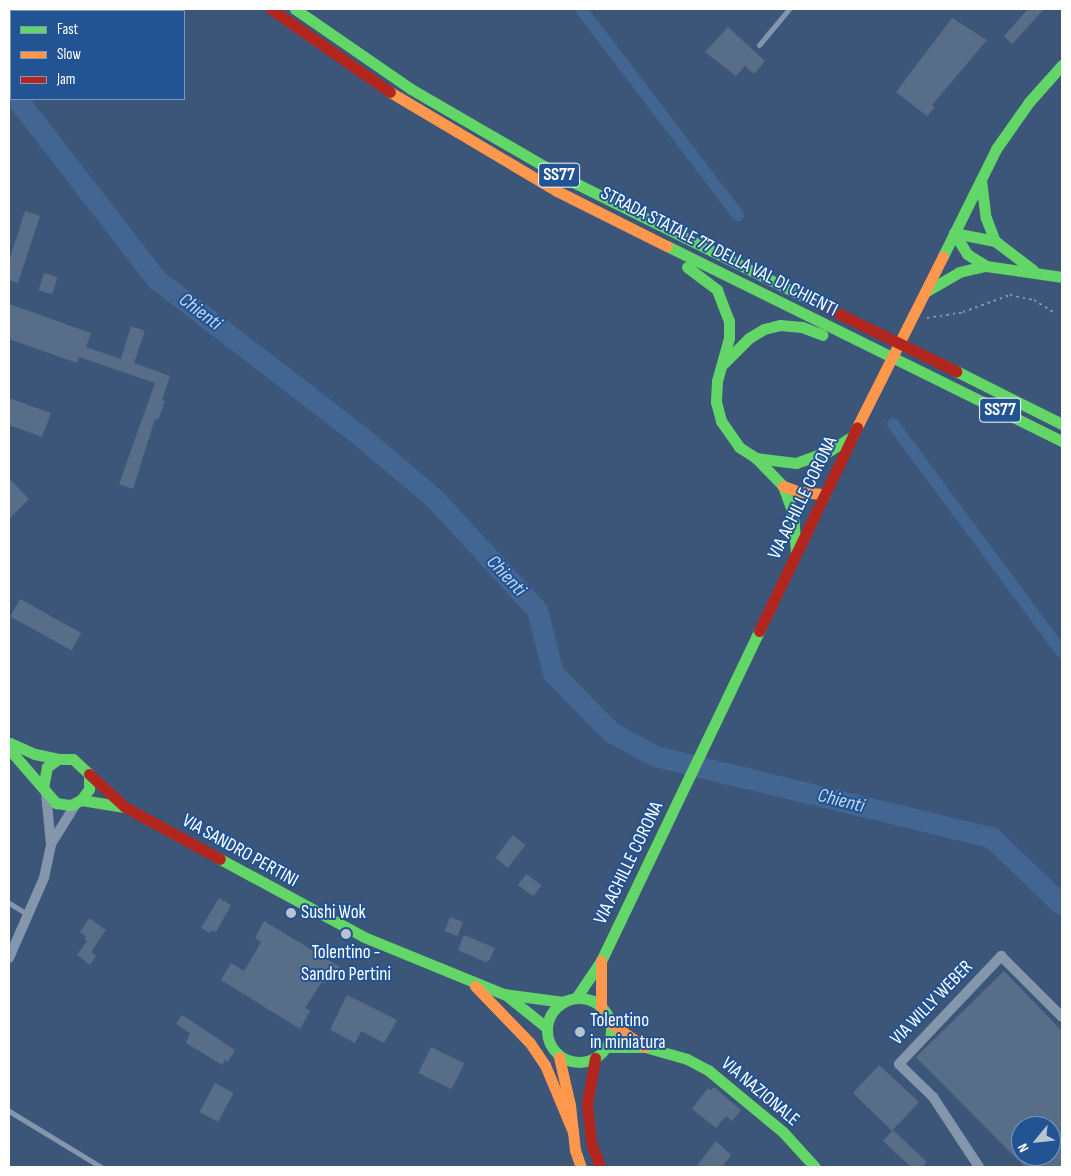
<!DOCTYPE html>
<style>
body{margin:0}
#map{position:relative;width:1071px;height:1176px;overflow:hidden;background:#3b5679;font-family:"Sofia Sans Condensed",sans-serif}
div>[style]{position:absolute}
.canal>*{height:12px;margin:-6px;padding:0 6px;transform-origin:6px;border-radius:6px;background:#436591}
.river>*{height:21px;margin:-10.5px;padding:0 10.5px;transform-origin:10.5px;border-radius:10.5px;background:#436591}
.building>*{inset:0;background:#586d88;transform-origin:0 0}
.path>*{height:2px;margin-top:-1px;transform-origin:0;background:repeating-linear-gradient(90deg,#8496ab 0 2.5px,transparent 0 6.5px)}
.lane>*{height:5px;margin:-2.5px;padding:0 2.5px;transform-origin:2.5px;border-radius:2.5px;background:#8496ab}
.street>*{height:10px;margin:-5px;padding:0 5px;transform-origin:5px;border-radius:5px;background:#8496ab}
.fast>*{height:11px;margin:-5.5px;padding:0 5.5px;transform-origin:5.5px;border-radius:5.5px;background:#63d668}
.fast>.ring{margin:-5.5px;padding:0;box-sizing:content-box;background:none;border:11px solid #63d668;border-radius:50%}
.slow>*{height:11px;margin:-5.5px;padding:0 5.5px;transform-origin:5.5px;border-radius:5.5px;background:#ff974d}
.jam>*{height:11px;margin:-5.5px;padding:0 5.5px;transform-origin:5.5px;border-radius:5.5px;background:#b3261e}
.dots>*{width:14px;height:14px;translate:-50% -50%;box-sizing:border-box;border:2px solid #225392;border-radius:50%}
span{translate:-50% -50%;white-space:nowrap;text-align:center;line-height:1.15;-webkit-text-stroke:4px #225392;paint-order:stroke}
.shield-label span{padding:1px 4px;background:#225392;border:1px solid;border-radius:4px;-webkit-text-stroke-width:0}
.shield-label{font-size:18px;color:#fff;font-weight:700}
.street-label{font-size:19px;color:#fff}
.poi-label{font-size:19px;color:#fff}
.left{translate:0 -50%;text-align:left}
.water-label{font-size:20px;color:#c0d8f4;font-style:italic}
.frame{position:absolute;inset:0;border:10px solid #fff;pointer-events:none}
.legend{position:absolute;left:10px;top:10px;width:175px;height:90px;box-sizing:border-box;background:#225392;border:1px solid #7a98be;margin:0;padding:6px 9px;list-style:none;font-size:15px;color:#fff}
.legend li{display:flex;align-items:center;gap:10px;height:25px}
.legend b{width:25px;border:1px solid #7a98be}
.north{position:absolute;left:1011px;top:1116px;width:50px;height:50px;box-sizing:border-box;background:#225392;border:1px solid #7a98be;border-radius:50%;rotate:242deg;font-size:14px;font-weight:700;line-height:20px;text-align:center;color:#fff}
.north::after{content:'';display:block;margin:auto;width:18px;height:22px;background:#bac4d0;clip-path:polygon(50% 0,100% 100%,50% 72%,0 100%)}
</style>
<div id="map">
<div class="canal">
<div style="left:581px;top:9px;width:259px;rotate:52.7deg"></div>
<div style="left:893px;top:424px;width:284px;rotate:53.5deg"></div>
</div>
<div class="river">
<div style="left:17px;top:99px;width:227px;rotate:52.3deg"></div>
<div style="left:156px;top:279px;width:253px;rotate:37.5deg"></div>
<div style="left:357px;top:433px;width:101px;rotate:40.2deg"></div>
<div style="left:434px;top:498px;width:152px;rotate:47.4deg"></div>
<div style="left:537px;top:610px;width:65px;rotate:75.7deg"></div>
<div style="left:553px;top:673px;width:83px;rotate:45.5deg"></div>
<div style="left:611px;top:732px;width:50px;rotate:28.6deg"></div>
<div style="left:655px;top:756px;width:346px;rotate:13.6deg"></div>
<div style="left:991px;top:837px;width:98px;rotate:43.8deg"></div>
</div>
<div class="building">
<div style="clip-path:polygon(1028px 9px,1044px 9px,1012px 44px,1004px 36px)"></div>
<div style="clip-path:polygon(952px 18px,987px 40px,932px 105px,935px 107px,927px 116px,896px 92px)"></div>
<div style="clip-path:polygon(728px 27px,765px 61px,754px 74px,745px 66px,736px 76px,705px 52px)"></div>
<div style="clip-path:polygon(25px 211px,40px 216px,18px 283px,9px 280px,9px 261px)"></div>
<div style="left:44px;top:273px;width:14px;height:18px;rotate:17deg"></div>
<div style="clip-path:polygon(9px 304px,91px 333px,86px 347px,121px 359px,131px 326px,145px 331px,134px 363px,170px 376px,162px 400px,165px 401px,158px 420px,155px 419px,133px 489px,119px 484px,155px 383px,79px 357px,77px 363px,9px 339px)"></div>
<div style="clip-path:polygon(9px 398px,51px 413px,42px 437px,9px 425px)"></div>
<div style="clip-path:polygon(9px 478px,29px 499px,9px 519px)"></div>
<div style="left:20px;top:599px;width:70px;height:20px;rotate:29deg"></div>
<div style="left:513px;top:835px;width:16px;height:29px;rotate:38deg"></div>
<div style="left:526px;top:874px;width:19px;height:14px;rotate:35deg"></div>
<div style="clip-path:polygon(219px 898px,231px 905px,216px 932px,212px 930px,210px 933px,201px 928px)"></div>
<div style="left:450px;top:917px;width:14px;height:15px;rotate:21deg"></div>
<div style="clip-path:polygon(89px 918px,106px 930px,91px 952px,96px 956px,90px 965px,77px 955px,87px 941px,84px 939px,86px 936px,80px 932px)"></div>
<div style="clip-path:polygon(264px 921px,340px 967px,332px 981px,321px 983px,305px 1008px,310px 1011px,300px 1029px,221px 980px,231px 963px,244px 971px,261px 942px,255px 938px)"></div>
<div style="clip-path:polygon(464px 935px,495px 948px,489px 961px,485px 962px,458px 950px)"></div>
<div style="clip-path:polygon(evenodd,1004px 971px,1062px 1031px,1062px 1167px,1025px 1167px,916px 1057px,1004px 971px,1021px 1126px,1051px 1126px,1051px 1156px,1021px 1156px,1021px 1126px)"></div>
<div style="clip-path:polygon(347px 995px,397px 1020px,384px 1043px,361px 1031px,355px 1043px,330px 1030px)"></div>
<div style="clip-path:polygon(182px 1015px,235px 1050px,228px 1062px,225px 1060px,222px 1065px,186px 1043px,190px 1033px,176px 1024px)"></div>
<div style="left:431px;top:1047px;width:37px;height:29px;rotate:26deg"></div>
<div style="clip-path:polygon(879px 1065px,919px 1102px,893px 1130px,927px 1162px,922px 1167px,911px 1167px,883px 1141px,892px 1131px,853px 1093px)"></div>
<div style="left:215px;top:1083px;width:21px;height:33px;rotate:28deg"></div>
<div style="clip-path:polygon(714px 1087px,741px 1110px,732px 1121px,726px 1116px,716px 1128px,692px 1109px,708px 1088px,711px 1090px)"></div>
<div style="clip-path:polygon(716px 1141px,731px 1155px,722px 1167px,696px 1167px)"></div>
</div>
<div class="path">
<div style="left:927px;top:318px;width:36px;rotate:-9deg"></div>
<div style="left:963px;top:312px;width:50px;rotate:-19.9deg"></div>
<div style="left:1010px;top:295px;width:25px;rotate:12deg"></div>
<div style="left:1034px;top:300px;width:22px;rotate:32deg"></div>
</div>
<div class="lane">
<div style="left:759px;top:45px;width:47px;rotate:-50.2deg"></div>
<div style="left:9px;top:903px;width:23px;rotate:31deg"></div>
<div style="left:9px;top:1111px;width:108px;rotate:31.3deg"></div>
</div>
<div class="street">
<div style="left:51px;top:844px;width:49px;rotate:-58.2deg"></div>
<div style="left:9px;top:958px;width:87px;rotate:-66.4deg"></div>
<div style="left:44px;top:878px;width:35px;rotate:-78deg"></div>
<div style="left:51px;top:844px;width:50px;rotate:-95.7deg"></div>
<div style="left:979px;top:1167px;width:84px;rotate:-123.3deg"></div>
<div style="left:933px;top:1097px;width:47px;rotate:-135.9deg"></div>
<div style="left:899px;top:1064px;width:149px;rotate:-46.6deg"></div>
<div style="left:1001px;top:956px;width:86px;rotate:45deg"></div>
</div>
<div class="fast">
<div style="left:295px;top:9px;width:141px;rotate:34.6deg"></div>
<div style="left:411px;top:89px;width:173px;rotate:30.1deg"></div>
<div style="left:561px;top:176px;width:288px;rotate:26.4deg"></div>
<div style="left:981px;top:180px;width:38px;rotate:83deg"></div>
<div style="left:986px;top:218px;width:25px;rotate:69deg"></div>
<div style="left:954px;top:233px;width:42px;rotate:11deg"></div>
<div style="left:995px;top:241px;width:48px;rotate:37.3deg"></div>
<div style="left:954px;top:233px;width:25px;rotate:58deg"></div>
<div style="left:967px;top:254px;width:22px;rotate:32deg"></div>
<div style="left:667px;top:246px;width:441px;rotate:26.3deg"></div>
<div style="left:943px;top:256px;width:119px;rotate:-63.6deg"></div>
<div style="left:996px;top:149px;width:57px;rotate:-54.9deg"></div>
<div style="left:1029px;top:102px;width:50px;rotate:-48.3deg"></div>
<div style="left:687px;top:267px;width:38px;rotate:37deg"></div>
<div style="left:717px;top:290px;width:33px;rotate:69deg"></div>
<div style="left:729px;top:321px;width:17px;rotate:90deg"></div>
<div style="left:729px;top:338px;width:45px;rotate:105.6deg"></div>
<div style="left:717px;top:381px;width:21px;rotate:93deg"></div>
<div style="left:716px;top:402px;width:20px;rotate:75deg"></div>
<div style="left:721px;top:421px;width:32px;rotate:55deg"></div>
<div style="left:739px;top:447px;width:20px;rotate:33deg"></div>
<div style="left:756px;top:458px;width:39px;rotate:46deg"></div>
<div style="left:783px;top:486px;width:29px;rotate:70deg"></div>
<div style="left:793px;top:513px;width:40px;rotate:85.7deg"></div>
<div style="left:925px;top:292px;width:39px;rotate:-30deg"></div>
<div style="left:959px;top:272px;width:28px;rotate:-13deg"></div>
<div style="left:986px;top:266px;width:77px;rotate:8.2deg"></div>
<div style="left:724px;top:363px;width:35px;rotate:-45deg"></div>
<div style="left:749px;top:338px;width:17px;rotate:-31deg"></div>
<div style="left:764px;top:329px;width:16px;rotate:-14deg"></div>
<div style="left:780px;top:325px;width:22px;rotate:5deg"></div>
<div style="left:802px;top:327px;width:22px;rotate:21deg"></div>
<div style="left:956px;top:371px;width:119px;rotate:26.6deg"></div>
<div style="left:756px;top:458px;width:40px;rotate:7.1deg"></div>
<div style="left:796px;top:463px;width:35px;rotate:-20deg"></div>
<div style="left:829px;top:451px;width:28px;rotate:-32deg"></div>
<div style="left:10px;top:743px;width:27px;rotate:24deg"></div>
<div style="left:35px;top:754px;width:24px;rotate:12deg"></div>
<div style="left:9px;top:749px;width:72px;rotate:49deg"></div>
<div style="left:56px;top:803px;width:15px;rotate:8deg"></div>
<div style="left:71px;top:805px;width:11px;rotate:-27deg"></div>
<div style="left:81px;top:800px;width:14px;rotate:-54deg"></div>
<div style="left:89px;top:789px;width:15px;rotate:-90deg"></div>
<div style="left:89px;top:774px;width:22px;rotate:-137deg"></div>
<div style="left:73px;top:759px;width:15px;rotate:180deg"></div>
<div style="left:58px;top:759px;width:14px;rotate:144deg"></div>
<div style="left:47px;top:767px;width:21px;rotate:101deg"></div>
<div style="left:81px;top:800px;width:44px;rotate:9.2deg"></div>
<div style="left:220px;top:859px;width:164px;rotate:28.4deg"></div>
<div style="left:364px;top:937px;width:151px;rotate:22.2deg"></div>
<div style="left:504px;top:994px;width:60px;rotate:7.7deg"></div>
<div style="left:506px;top:995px;width:51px;rotate:38.7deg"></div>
<div class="ring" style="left:547px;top:998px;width:53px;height:53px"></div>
<div style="left:576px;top:998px;width:45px;rotate:-56deg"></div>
<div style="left:601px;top:961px;width:366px;rotate:-64.4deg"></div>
<div style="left:606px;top:1047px;width:39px"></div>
<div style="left:645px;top:1047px;width:44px;rotate:15.9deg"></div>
<div style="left:687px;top:1059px;width:24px;rotate:28deg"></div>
<div style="left:708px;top:1070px;width:97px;rotate:39.6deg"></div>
<div style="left:783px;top:1132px;width:47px;rotate:47.6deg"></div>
</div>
<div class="slow">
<div style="left:390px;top:92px;width:194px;rotate:30.7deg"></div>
<div style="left:557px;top:191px;width:123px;rotate:26.6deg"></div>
<div style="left:857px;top:427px;width:191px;rotate:-63.3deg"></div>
<div style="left:783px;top:486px;width:18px;rotate:19deg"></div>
<div style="left:800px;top:492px;width:25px;rotate:5deg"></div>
<div style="left:601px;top:961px;width:46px;rotate:90deg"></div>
<div style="left:475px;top:986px;width:79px;rotate:46deg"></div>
<div style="left:530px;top:1043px;width:27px;rotate:56deg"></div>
<div style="left:545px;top:1065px;width:73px;rotate:67.3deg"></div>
<div style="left:610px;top:1023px;width:42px;rotate:34.4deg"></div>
<div style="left:559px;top:1057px;width:49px;rotate:77.1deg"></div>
<div style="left:570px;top:1105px;width:45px;rotate:83.7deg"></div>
<div style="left:575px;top:1150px;width:18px;rotate:71deg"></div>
</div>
<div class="jam">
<div style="left:271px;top:9px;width:145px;rotate:34.9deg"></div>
<div style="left:819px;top:304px;width:153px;rotate:26.1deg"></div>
<div style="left:759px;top:631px;width:226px;rotate:-64.3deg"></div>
<div style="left:89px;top:774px;width:49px;rotate:42.5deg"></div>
<div style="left:125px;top:807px;width:108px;rotate:28.7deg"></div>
<div style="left:595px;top:1058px;width:47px;rotate:99.9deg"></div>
<div style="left:587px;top:1104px;width:39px;rotate:84deg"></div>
<div style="left:591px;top:1143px;width:26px;rotate:69deg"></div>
</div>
<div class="dots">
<div style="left:291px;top:913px;background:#bac4d0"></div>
<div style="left:346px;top:934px;background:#bac4d0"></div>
<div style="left:580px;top:1032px;background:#bac4d0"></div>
</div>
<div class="shield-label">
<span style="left:559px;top:175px">SS77</span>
<span style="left:1000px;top:410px">SS77</span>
</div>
<div class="street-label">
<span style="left:719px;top:252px;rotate:27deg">STRADA STATALE 77 DELLA VAL DI CHIENTI</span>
<span style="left:803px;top:498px;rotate:-64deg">VIA ACHILLE CORONA</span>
<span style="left:240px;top:851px;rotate:29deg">VIA SANDRO PERTINI</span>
<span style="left:629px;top:863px;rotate:-64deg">VIA ACHILLE CORONA</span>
<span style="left:932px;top:1003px;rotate:-46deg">VIA WILLY WEBER</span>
<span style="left:760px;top:1092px;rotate:40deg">VIA NAZIONALE</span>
</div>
<div class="poi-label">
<span class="left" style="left:301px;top:913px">Sushi Wok</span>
<span style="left:346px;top:964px">Tolentino -<br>Sandro Pertini</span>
<span class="left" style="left:590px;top:1032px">Tolentino<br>in miniatura</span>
</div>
<div class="water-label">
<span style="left:200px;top:312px;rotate:37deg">Chienti</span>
<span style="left:506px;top:576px;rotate:47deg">Chienti</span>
<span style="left:841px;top:801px;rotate:14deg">Chienti</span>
</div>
<div class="frame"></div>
<ul class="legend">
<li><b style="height:6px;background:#63d668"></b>Fast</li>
<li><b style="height:6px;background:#ff974d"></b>Slow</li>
<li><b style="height:6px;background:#b3261e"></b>Jam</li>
</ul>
<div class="north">N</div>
</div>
